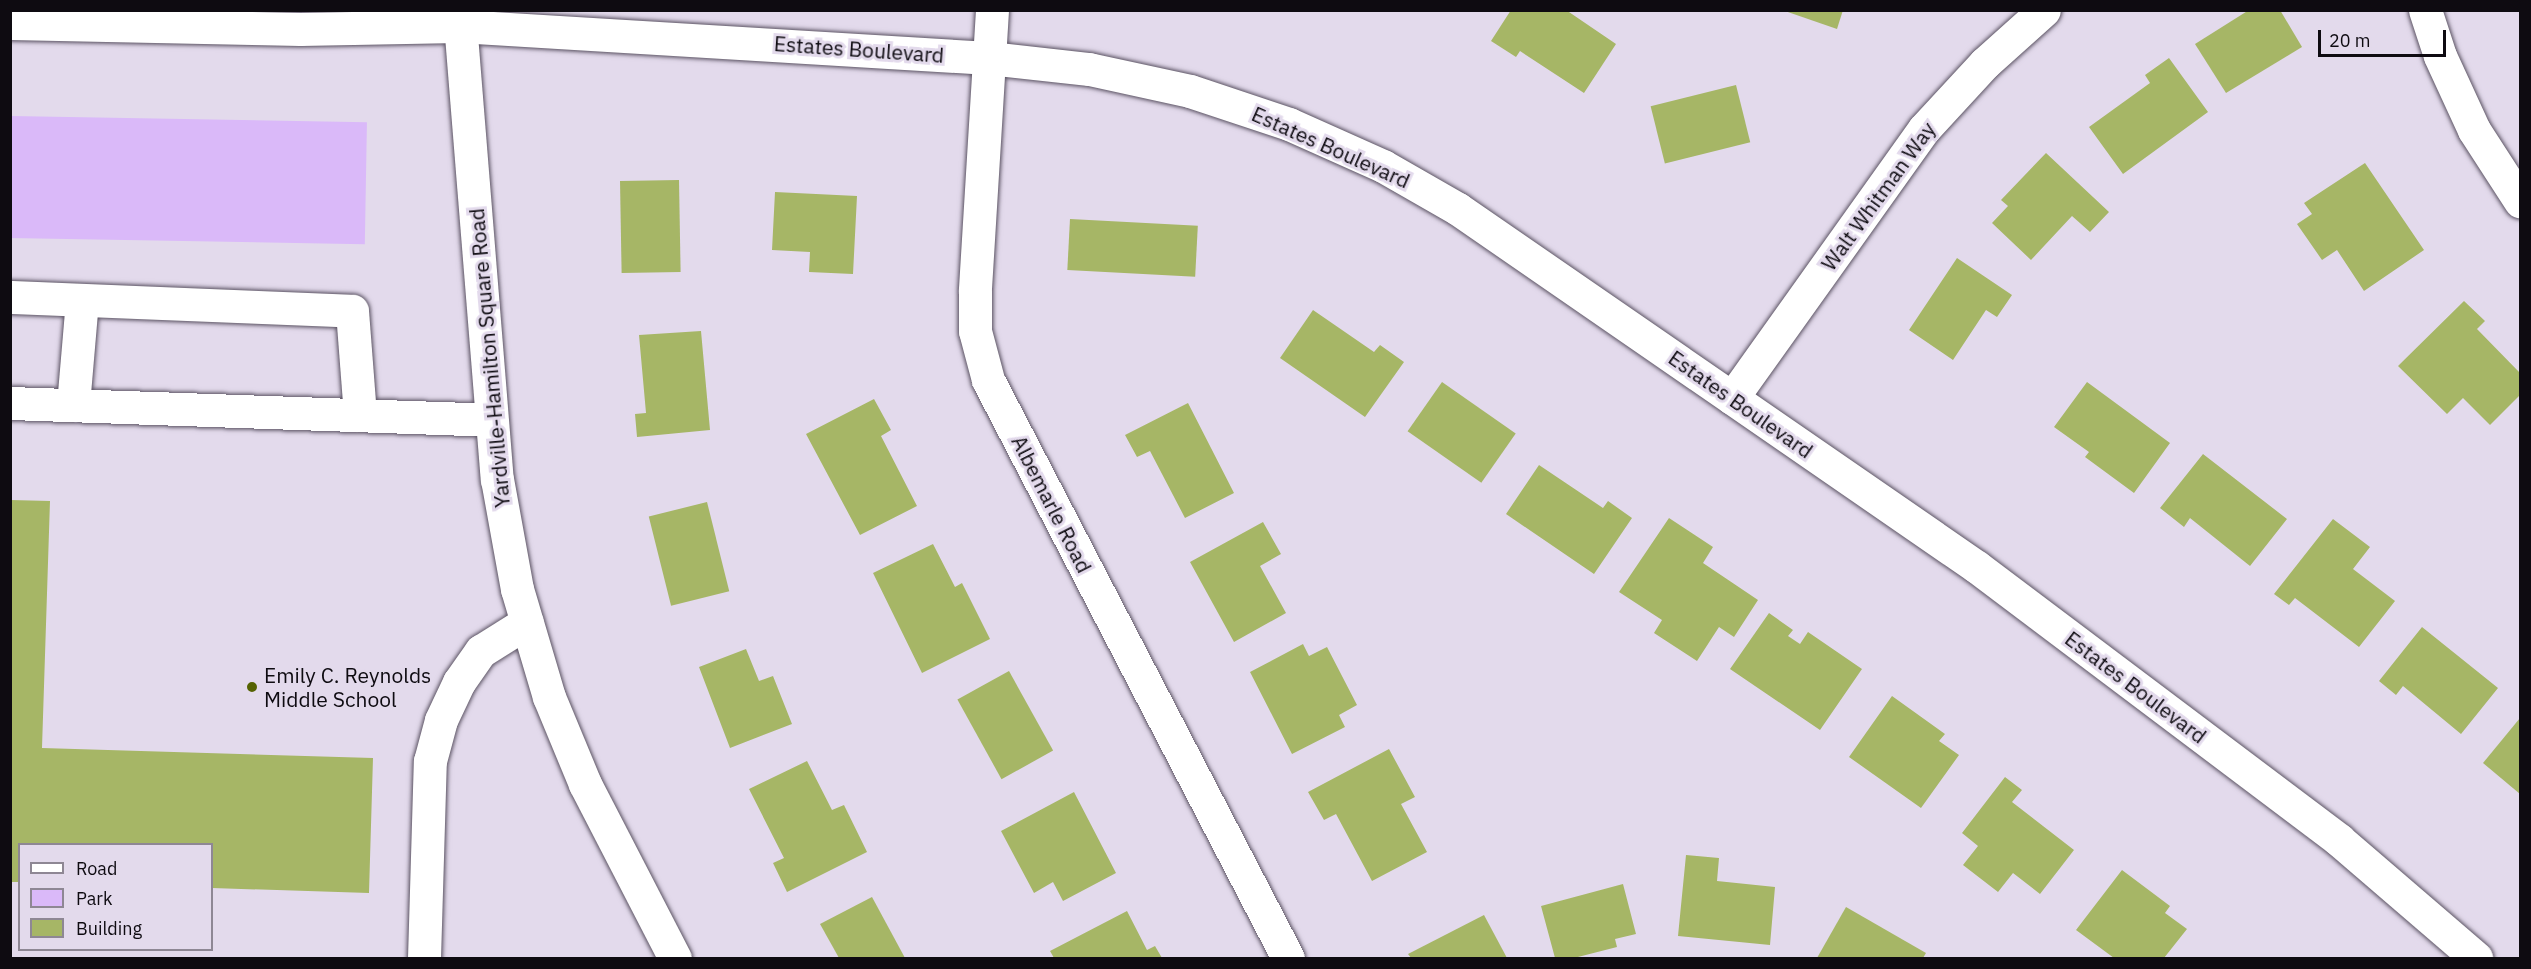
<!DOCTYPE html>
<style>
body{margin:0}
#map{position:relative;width:2531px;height:969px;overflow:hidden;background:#e3daec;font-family:"IBM Plex Sans",sans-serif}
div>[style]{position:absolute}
.green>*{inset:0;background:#dab9f9;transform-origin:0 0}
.building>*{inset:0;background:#a6b666;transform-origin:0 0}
.roads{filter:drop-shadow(0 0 2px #5b5363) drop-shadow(0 0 2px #5b5363)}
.minor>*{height:33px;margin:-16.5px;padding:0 16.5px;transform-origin:16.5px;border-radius:16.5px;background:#fff}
.dots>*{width:16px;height:16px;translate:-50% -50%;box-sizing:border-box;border:3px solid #e3daec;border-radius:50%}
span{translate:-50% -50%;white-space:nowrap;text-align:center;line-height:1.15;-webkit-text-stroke:6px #e3daec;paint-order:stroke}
.street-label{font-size:21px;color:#0e0b11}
.poi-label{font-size:21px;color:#0e0b11}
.left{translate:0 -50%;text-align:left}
.frame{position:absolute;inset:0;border:12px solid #0e0b11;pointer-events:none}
.legend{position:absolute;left:18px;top:843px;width:195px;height:108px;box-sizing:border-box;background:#e3daec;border:2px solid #8e8794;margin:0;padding:8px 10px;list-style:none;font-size:18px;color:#0e0b11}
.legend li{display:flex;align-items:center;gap:12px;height:30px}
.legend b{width:30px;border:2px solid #8e8794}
.scale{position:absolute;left:2318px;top:30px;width:128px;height:27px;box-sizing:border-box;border:3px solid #0e0b11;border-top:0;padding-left:8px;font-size:18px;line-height:21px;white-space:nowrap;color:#0e0b11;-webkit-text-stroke:4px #e3daec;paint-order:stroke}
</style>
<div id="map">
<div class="green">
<div style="left:11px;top:116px;width:356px;height:122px;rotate:1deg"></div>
</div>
<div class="building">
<div style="clip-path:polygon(1511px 10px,1566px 10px,1616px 44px,1584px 93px,1520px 51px,1516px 57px,1491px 41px)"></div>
<div style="clip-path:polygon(1782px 10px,1843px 10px,1837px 29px)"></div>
<div style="clip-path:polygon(2249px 10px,2280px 10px,2302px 47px,2226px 93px,2195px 44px)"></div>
<div style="clip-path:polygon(2169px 58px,2208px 112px,2123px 174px,2089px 127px,2150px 83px,2145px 75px)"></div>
<div style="left:1736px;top:85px;width:59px;height:88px;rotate:76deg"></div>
<div style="clip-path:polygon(2046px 153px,2109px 212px,2090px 232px,2072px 216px,2031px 260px,1992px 223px,2008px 206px,2001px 200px)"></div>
<div style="clip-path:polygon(2365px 163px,2424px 250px,2364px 291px,2337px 250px,2322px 260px,2297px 224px,2312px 214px,2304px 203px)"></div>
<div style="left:679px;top:180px;width:92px;height:59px;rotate:89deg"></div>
<div style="clip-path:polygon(775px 192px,857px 196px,853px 274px,809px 272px,810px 252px,772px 250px)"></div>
<div style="left:1070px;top:219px;width:128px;height:51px;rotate:3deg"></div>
<div style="clip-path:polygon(1957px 258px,2012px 295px,1997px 317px,1986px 310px,1953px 360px,1909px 330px)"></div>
<div style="clip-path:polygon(2464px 301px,2485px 321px,2477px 329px,2520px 373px,2520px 395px,2490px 425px,2463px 398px,2447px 414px,2398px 366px)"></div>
<div style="clip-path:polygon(1313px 310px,1374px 352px,1380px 345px,1404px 362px,1365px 417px,1280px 358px)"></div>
<div style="clip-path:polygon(701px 331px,710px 430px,637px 437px,635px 414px,646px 413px,639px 335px)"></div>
<div style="left:1442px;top:382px;width:90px;height:60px;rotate:35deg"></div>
<div style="clip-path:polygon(2087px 382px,2170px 443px,2134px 493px,2085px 457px,2089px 452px,2054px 427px)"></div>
<div style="clip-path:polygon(874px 399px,891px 430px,881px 436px,917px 506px,860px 535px,806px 434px)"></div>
<div style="clip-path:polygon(1188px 403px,1234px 493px,1185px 518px,1150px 451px,1137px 457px,1125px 435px)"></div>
<div style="clip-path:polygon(2203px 454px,2287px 519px,2250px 566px,2190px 518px,2184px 527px,2160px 508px)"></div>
<div style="clip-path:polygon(1539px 465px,1603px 508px,1608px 501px,1632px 518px,1594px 574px,1506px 514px)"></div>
<div style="clip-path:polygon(10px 500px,50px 501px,42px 748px,373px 758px,369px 893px,212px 888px,212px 844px,20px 844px,20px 882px,10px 882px)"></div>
<div style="left:707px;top:502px;width:92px;height:60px;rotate:76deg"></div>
<div style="clip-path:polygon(1669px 518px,1713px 547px,1703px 563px,1758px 600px,1734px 637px,1719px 627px,1697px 661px,1654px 633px,1662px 620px,1619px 592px)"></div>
<div style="clip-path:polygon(2333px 519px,2370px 547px,2353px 569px,2395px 601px,2359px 647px,2295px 598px,2289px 605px,2274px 594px)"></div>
<div style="clip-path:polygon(1263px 522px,1281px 554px,1260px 566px,1286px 613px,1234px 642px,1190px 562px)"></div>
<div style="clip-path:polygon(933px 544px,955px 587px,962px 583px,990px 639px,922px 673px,873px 573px)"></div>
<div style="clip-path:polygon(1769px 613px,1793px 630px,1788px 636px,1800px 644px,1808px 632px,1862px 669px,1820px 730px,1730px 669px)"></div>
<div style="clip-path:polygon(2422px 627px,2498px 688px,2461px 734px,2403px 686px,2396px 695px,2379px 681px)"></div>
<div style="clip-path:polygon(1303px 644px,1309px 656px,1327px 647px,1357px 705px,1339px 715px,1345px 727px,1292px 754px,1250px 672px)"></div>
<div style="clip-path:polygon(746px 649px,759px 681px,773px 676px,792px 724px,730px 748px,699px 667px)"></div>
<div style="left:1009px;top:671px;width:91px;height:59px;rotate:61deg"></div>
<div style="clip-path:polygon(1892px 696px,1945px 734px,1939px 741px,1959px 755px,1921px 808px,1849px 757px)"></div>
<div style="clip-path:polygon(2520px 718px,2520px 794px,2483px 763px)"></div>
<div style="clip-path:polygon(1389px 749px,1415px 797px,1401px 804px,1427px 852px,1372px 881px,1336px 814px,1324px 820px,1308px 792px)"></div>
<div style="clip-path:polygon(807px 761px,832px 810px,844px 805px,867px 852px,787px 892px,773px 863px,784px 858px,749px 789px)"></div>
<div style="clip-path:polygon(2005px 777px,2022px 790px,2012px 802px,2074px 850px,2040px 894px,2013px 873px,1998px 892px,1963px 865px,1978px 846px,1962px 833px)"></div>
<div style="clip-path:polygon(1074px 792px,1116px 873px,1063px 901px,1053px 882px,1034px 893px,1001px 831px)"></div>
<div style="clip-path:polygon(1686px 855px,1719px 858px,1717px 881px,1775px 887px,1770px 945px,1678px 936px)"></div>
<div style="clip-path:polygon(2122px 870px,2170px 906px,2165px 913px,2187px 929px,2164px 958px,2114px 958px,2076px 930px)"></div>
<div style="clip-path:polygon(1623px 884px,1636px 934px,1615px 939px,1617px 947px,1574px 958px,1555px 958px,1541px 906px)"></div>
<div style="clip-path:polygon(872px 897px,905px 958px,839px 958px,820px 924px)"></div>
<div style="clip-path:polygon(1846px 907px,1926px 953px,1923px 958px,1817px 958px)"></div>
<div style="clip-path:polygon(1127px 911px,1147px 950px,1155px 946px,1162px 958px,1054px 958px,1050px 951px)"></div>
<div style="clip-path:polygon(1484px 915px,1507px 958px,1411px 958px,1408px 954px)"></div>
</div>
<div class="roads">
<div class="minor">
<div style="left:459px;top:10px;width:471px;rotate:85.4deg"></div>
<div style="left:497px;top:479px;width:112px;rotate:79.7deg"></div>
<div style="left:517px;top:589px;width:113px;rotate:73.5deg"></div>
<div style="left:549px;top:697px;width:94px;rotate:67.5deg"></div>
<div style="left:585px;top:784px;width:196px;rotate:62.7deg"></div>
<div style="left:992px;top:10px;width:282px;rotate:93.5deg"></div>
<div style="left:975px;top:291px;width:40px;rotate:90deg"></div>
<div style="left:975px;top:331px;width:51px;rotate:75.1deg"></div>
<div style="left:988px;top:380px;width:651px;rotate:62.57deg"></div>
<div style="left:2425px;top:10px;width:48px;rotate:71.9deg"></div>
<div style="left:2440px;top:56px;width:81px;rotate:65.3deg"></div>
<div style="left:2474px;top:130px;width:85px;rotate:57.1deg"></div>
<div style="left:10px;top:23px;width:290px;rotate:1.2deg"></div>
<div style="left:300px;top:29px;width:159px;rotate:-1.1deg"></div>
<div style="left:459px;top:26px;width:531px;rotate:3.46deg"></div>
<div style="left:989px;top:58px;width:101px;rotate:6.3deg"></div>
<div style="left:1089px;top:69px;width:103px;rotate:12.3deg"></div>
<div style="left:1190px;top:91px;width:104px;rotate:18.4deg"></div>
<div style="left:1289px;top:124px;width:103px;rotate:24.1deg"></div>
<div style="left:1383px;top:166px;width:86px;rotate:29.8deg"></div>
<div style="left:1458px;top:209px;width:630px;rotate:34.6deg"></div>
<div style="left:1977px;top:567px;width:453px;rotate:37deg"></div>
<div style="left:2339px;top:840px;width:181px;rotate:40.7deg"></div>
<div style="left:10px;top:297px;width:342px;rotate:2.3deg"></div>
<div style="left:352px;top:311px;width:104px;rotate:85.6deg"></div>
<div style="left:1732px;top:398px;width:330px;rotate:-54.5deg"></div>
<div style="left:1924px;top:129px;width:90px;rotate:-47.3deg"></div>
<div style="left:1985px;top:63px;width:79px;rotate:-41.9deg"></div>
<div style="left:10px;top:403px;width:481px;rotate:2deg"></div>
<div style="left:73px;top:405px;width:105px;rotate:-85.1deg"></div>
<div style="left:424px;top:958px;width:197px;rotate:-88.3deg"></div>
<div style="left:430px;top:761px;width:42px;rotate:-75deg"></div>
<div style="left:441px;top:720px;width:42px;rotate:-64.7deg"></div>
<div style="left:459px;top:682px;width:38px;rotate:-55deg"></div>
<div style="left:481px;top:651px;width:54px;rotate:-32.2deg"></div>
</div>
</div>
<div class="dots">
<div style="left:252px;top:687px;background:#556202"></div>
</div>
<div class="street-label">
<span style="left:859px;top:49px;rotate:4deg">Estates Boulevard</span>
<span style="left:1331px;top:147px;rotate:24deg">Estates Boulevard</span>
<span style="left:1878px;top:196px;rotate:-54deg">Walt Whitman Way</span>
<span style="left:489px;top:358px;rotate:-95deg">Yardville-Hamilton Square Road</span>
<span style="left:1741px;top:404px;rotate:35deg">Estates Boulevard</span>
<span style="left:1052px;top:504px;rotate:63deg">Albemarle Road</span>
<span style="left:2136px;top:687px;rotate:37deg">Estates Boulevard</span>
</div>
<div class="poi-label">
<span class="left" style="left:264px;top:687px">Emily C. Reynolds<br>Middle School</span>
</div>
<div class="frame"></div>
<ul class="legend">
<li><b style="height:8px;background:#fff"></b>Road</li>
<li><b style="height:16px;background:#dab9f9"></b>Park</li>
<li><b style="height:16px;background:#a6b666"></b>Building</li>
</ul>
<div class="scale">20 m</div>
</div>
